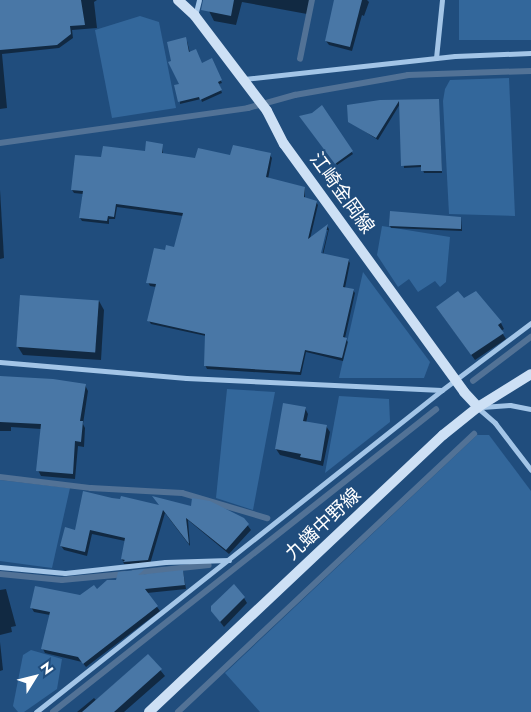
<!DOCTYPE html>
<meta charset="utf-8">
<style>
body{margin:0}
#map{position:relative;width:531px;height:712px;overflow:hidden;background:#204d7d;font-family:Jost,"Noto Sans JP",sans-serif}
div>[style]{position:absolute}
.green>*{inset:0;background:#33679b;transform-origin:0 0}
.shadow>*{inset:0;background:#0007}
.stream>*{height:5.5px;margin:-2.75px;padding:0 2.75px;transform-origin:2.75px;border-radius:2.75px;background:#527296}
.building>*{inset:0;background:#4977a6;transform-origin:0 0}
.street>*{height:5px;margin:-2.5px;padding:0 2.5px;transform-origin:2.5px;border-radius:2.5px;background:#a3c5e7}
.secondary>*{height:10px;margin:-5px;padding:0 5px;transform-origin:5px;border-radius:5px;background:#cde0f5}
span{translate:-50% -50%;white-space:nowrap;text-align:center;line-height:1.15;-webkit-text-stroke:4px #204d7d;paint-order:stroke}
.street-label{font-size:19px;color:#fff}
.north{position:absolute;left:10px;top:652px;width:50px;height:50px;-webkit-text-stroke:4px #204d7d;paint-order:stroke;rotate:54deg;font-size:14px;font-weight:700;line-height:20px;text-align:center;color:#fff}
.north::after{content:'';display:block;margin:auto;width:18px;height:22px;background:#fff;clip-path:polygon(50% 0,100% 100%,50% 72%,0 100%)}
</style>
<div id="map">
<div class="green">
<div style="left:459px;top:0;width:72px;height:40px"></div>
<div style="clip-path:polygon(140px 16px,159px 22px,176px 108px,112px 118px,95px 30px)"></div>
<div style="clip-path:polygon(509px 78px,515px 216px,449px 214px,443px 101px,445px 89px,450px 80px)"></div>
<div style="clip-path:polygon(382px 226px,450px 237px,446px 282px,440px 287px,435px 281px,418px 292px,409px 279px,398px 287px,377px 255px)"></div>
<div style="clip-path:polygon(363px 272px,430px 362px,424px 378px,339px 378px)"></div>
<div style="clip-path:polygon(227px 389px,275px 392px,253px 510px,216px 498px)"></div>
<div style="clip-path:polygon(339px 396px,389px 399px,390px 422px,325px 473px)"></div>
<div style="clip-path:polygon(477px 435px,489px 435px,531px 491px,531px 712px,260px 712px,225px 673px)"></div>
<div style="clip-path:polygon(0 480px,70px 488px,52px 568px,0 561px)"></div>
<div style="clip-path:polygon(31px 650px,62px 659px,57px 689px,24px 712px,18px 712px,13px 706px,23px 655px)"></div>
</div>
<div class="shadow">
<div style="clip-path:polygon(0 0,97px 0,94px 2px,97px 28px,72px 30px,73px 38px,59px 48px,2px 54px,7px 108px,0 109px)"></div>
<div style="clip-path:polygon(208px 0,310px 0,307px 14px,242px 2px,236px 25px,214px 21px,209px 11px)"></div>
<div style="clip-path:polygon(335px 0,367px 0,369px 2px,364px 16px,362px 15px,352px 51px,329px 45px,326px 41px)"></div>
<div style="clip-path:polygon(187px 41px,190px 53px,202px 65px,211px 60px,222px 83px,219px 84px,222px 93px,202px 102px,201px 99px,180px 104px,180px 85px)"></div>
<div style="clip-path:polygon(438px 100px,442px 173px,424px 173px,422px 167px,404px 168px,400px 104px,378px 140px,349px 121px,381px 101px)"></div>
<div style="clip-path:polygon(322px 107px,353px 154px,337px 165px,301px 116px,313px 114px)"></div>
<div style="clip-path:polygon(evenodd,162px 145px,163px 154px,196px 160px,270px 155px,272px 158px,268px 179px,305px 188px,305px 198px,316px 202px,318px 205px,310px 239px,327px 226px,329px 229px,323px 255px,348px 260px,350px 263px,345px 288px,353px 290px,355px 293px,345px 338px,348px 342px,343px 361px,306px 352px,301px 375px,207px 369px,205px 365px,206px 336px,151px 324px,149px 321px,156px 287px,150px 286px,148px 282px,166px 252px,175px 249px,183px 216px,117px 207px,115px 219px,109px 219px,109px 224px,82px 221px,80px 218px,83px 194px,74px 193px,72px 190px,102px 158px,146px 153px,162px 145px,325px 230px,328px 230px,321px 260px,319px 259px,325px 230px)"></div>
<div style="clip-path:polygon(0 190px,4px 258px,0 259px)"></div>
<div style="clip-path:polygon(461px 218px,462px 231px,391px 228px,390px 226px)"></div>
<div style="clip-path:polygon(464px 300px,501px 323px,504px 329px,501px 331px,506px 339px,475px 360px,437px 308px)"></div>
<div style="clip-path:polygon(99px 301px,104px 310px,101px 360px,23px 355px,18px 347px)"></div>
<div style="clip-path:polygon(0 383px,85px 385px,88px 391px,83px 424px,85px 428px,84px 447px,78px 446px,75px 479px,41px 476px,38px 470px,41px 429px,11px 427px,11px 431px,0 431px)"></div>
<div style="clip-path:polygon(305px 408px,308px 414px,306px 423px,326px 426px,330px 432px,323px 466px,280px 455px,276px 449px)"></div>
<div style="clip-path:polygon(112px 500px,243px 519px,251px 530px,229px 554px,188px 520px,190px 546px,165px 513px,150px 564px,124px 564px,122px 559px,125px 541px,92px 534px,87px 556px,64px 550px,61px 546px)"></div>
<div style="clip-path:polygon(144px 570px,147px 575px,183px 571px,186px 589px,147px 593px,160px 611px,86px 667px,82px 662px,45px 653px,43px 649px,50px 615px,34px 612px,31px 607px,81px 597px,117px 582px,119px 573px)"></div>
<div style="clip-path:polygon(6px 589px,16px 626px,11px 627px,12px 632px,0 635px,0 590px)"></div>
<div style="clip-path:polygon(244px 598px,247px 603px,224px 627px,212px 611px)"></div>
<div style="clip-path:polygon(0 642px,3px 670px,0 671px)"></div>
<div style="clip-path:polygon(148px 655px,165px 676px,124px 712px,77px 712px,94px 698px,96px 700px)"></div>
</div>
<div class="stream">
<div style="left:300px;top:59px;width:60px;rotate:-78.5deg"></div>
<div style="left:0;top:143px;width:250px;rotate:-8deg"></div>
<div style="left:248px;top:108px;width:49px;rotate:-15.5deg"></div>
<div style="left:295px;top:95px;width:115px;rotate:-10deg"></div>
<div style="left:408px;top:75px;width:123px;rotate:-1.9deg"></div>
<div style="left:473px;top:381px;width:73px;rotate:-37.2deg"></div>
<div style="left:0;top:477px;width:92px;rotate:6.9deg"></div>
<div style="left:91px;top:488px;width:91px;rotate:3.1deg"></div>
<div style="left:182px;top:493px;width:89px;rotate:16.4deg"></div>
<div style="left:134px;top:573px;width:75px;rotate:-6.1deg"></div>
<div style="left:0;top:574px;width:62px;rotate:5.5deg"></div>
<div style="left:62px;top:580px;width:63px;rotate:-5.4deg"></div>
<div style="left:53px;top:712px;width:488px;rotate:-38.3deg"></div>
<div style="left:178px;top:712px;width:406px;rotate:-43.2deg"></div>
</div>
<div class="building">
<div style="clip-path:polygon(0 0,81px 0,85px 25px,70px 26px,71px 34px,57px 45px,0 50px)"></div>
<div style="clip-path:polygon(203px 0,234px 0,231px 16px,201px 10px)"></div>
<div style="clip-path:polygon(334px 0,362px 0,350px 47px,325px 41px)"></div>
<div style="clip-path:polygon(186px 37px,189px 52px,196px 49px,202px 63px,212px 58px,222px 80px,218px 82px,222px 90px,200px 100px,199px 97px,178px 102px,174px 85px,179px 84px,168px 62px,171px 61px,167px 42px)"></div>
<div style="clip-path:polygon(439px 99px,442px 171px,421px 171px,421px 165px,401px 166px,399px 101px,376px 138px,348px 122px,347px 105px,380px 100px)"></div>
<div style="clip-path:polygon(322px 105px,353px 151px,335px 164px,299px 116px,312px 113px)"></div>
<div style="clip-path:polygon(146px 141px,163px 144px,162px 153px,195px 158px,198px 148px,230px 155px,233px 145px,271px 153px,266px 177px,305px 187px,304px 197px,317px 201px,308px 239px,328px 224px,321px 253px,349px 259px,343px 287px,354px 289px,343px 337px,347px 338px,342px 358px,305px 350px,300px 372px,204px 366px,205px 334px,147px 321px,156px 284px,146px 283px,154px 248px,165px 250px,166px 245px,174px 247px,183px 213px,116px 204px,114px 217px,108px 216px,107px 221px,79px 218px,83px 191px,71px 190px,75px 155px,101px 157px,103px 146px,145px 151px)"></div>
<div style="clip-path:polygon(390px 211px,461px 217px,461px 229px,389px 226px)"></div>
<div style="clip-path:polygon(458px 291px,464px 298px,476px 291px,502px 322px,498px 325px,504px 333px,471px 355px,436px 307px)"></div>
<div style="left:20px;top:295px;width:79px;height:52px;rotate:4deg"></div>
<div style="clip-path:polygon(0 376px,53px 379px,86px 384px,80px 421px,83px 421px,81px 442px,75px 441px,73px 474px,36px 471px,41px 424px,0 422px)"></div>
<div style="clip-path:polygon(283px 403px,306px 407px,303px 421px,327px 425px,321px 461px,300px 457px,301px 454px,275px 449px)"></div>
<div style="clip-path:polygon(83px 491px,112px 498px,120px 499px,121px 496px,159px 505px,152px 496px,191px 506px,192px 498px,210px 501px,244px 518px,249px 524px,226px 550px,186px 518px,189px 544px,163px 510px,148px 560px,123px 562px,125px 560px,121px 559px,125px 538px,90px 530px,85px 552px,60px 546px,65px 527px,75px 530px)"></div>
<div style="clip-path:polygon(145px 569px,138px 575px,183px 570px,185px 585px,145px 589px,158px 606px,83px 664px,78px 657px,41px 649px,50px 612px,30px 608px,35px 586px,80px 595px,94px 585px,97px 589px,107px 580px,116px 580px,118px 572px)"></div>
<div style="clip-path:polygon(234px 584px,245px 597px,220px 622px,211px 611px,211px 606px)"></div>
<div style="clip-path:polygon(148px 654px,162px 669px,114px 712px,82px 712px)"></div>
</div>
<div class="street">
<div style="left:195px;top:16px;width:16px;rotate:-76deg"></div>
<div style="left:436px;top:58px;width:58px;rotate:-84.1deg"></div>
<div style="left:244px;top:79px;width:212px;rotate:-6.2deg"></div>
<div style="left:455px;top:56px;width:76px;rotate:-2.3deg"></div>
<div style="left:0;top:362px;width:187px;rotate:4.9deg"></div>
<div style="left:186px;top:378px;width:256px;rotate:2.7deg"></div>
<div style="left:442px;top:390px;width:111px;rotate:-37deg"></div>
<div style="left:482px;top:407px;width:28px;rotate:-4deg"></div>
<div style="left:510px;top:405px;width:21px;rotate:11deg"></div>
<div style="left:478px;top:408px;width:23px;rotate:41deg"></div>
<div style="left:495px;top:423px;width:59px;rotate:52.5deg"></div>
<div style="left:0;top:567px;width:65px;rotate:5.3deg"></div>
<div style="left:65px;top:573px;width:101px;rotate:-6.3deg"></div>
<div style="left:165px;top:562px;width:64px;rotate:-1.8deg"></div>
<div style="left:36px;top:712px;width:518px;rotate:-38.42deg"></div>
</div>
<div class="secondary">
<div style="left:178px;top:0;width:23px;rotate:43deg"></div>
<div style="left:195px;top:16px;width:119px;rotate:52.8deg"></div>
<div style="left:267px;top:111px;width:37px;rotate:63deg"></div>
<div style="left:284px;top:144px;width:306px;rotate:54deg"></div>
<div style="left:464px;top:392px;width:21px;rotate:47deg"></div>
<div style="left:149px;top:712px;width:404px;rotate:-43.3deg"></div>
<div style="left:443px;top:435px;width:45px;rotate:-38.7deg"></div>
<div style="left:478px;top:407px;width:62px;rotate:-31.9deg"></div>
</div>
<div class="street-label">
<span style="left:342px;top:193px;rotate:54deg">江崎金岡線</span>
<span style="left:323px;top:524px;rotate:-43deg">九蟠中野線</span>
</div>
<div class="north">N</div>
</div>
